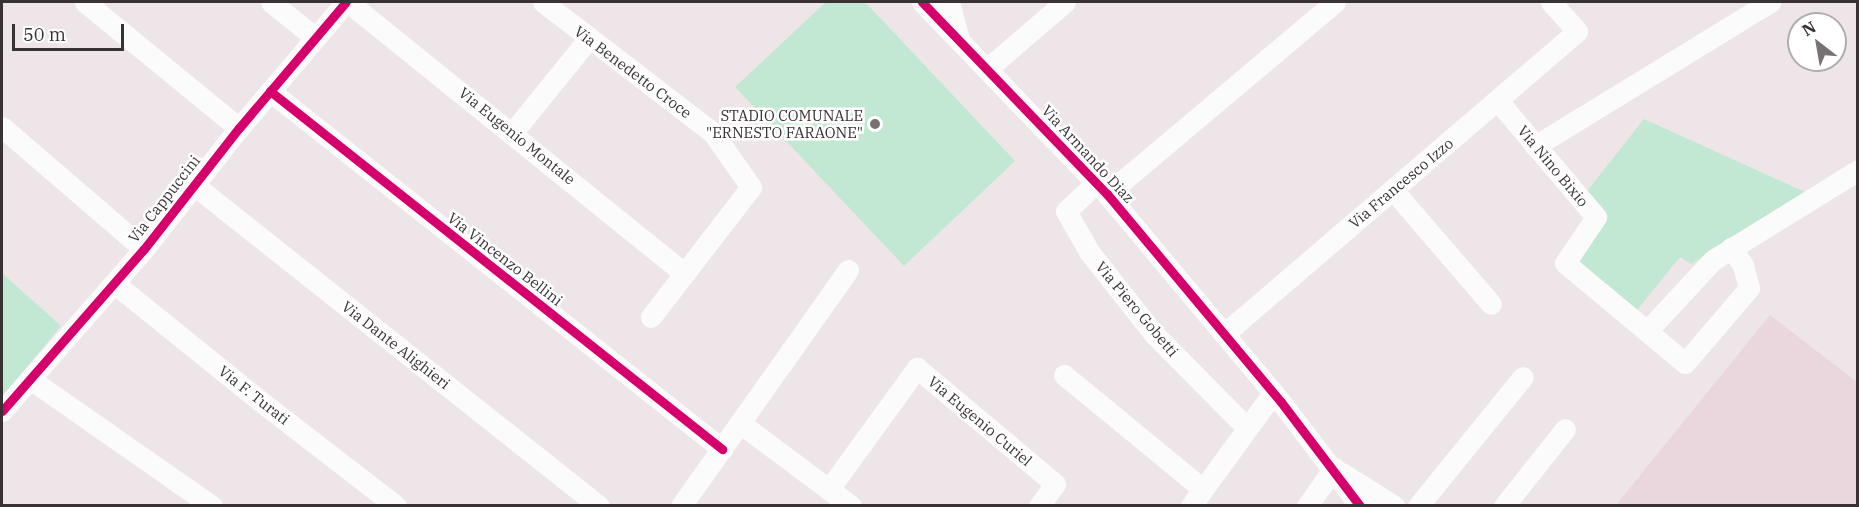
<!DOCTYPE html>
<style>
body{margin:0}
#map{position:relative;width:1859px;height:507px;overflow:hidden;background:#eee5e8;font-family:"IBM Plex Serif",serif}
div>[style]{position:absolute}
.built>*{inset:0;background:#e9d7dd}
.green>*{inset:0;background:#c2e8d3}
.minor>*{height:21px;margin:-10.5px;padding:0 10.5px;transform-origin:10.5px;border-radius:10.5px;background:#fcfbfc}
.cycleway>*{height:9px;margin:-4.5px;padding:0 4.5px;transform-origin:4.5px;border-radius:4.5px;background:#d6006c}
.dots>*{width:16px;height:16px;translate:-50% -50%;box-sizing:border-box;border:3px solid #fff;border-radius:50%}
span{translate:-50% -50%;white-space:nowrap;text-align:center;line-height:1.15;-webkit-text-stroke:5px #fff;paint-order:stroke}
.street-label{font-size:15px;color:#393234}
.poi-label{font-size:15px;color:#393234}
.right{translate:-100% -50%;text-align:right}
.frame{position:absolute;inset:0;border:3px solid #393234;pointer-events:none}
.north{position:absolute;left:1787px;top:12px;width:60px;height:60px;box-sizing:border-box;background:#fff;border:2px solid #b0adae;border-radius:50%;rotate:329deg;font-size:16px;font-weight:700;line-height:24px;text-align:center;color:#393234}
.north::after{content:'';display:block;margin:auto;width:21px;height:27px;background:#787173;clip-path:polygon(50% 0,100% 100%,50% 72%,0 100%)}
.scale{position:absolute;left:12px;top:24px;width:112px;height:27px;box-sizing:border-box;border:3px solid #393234;border-top:0;padding-left:8px;font-size:18px;line-height:21px;white-space:nowrap;color:#393234;-webkit-text-stroke:4px #fff;paint-order:stroke}
</style>
<div id="map">
<div class="built">
<div style="clip-path:polygon(1770px 315px,1857px 382px,1857px 505px,1616px 505px)"></div>
</div>
<div class="green">
<div style="clip-path:polygon(826px 2px,865px 2px,1015px 161px,904px 266px,735px 87px)"></div>
<div style="clip-path:polygon(1644px 119px,1807px 193px,1691px 264px,1680px 257px,1637px 310px,1575px 259px,1608px 216px,1587px 191px)"></div>
<div style="clip-path:polygon(2px 273px,61px 326px,2px 397px)"></div>
</div>
<div class="minor">
<div style="left:85px;top:2px;width:199px;rotate:39.3deg"></div>
<div style="left:271px;top:2px;width:55px;rotate:39.1deg"></div>
<div style="left:348px;top:2px;width:432px;rotate:38.9deg"></div>
<div style="left:543px;top:2px;width:215px;rotate:37.6deg"></div>
<div style="left:713px;top:133px;width:66px;rotate:54.9deg"></div>
<div style="left:751px;top:187px;width:164px;rotate:127.6deg"></div>
<div style="left:922px;top:2px;width:267px;rotate:46.1deg"></div>
<div style="left:1107px;top:194px;width:271px;rotate:50.1deg"></div>
<div style="left:1281px;top:402px;width:131px;rotate:52.8deg"></div>
<div style="left:949px;top:2px;width:39px;rotate:75deg"></div>
<div style="left:987px;top:69px;width:103px;rotate:-40.7deg"></div>
<div style="left:270px;top:91px;width:577px;rotate:38.38deg"></div>
<div style="left:1498px;top:101px;width:152px;rotate:49.8deg"></div>
<div style="left:1596px;top:217px;width:55px;rotate:124deg"></div>
<div style="left:1565px;top:263px;width:156px;rotate:39.8deg"></div>
<div style="left:1685px;top:363px;width:99px;rotate:-49.5deg"></div>
<div style="left:1749px;top:288px;width:24px;rotate:-105deg"></div>
<div style="left:1743px;top:265px;width:21px;rotate:-125deg"></div>
<div style="left:2px;top:127px;width:187px;rotate:40.7deg"></div>
<div style="left:513px;top:132px;width:121px;rotate:-51deg"></div>
<div style="left:1535px;top:146px;width:276px;rotate:-31.5deg"></div>
<div style="left:1096px;top:183px;width:41px;rotate:137deg"></div>
<div style="left:1066px;top:211px;width:48px;rotate:60.3deg"></div>
<div style="left:1090px;top:253px;width:103px;rotate:51.7deg"></div>
<div style="left:1154px;top:334px;width:132px;rotate:45.3deg"></div>
<div style="left:194px;top:185px;width:517px;rotate:38.4deg"></div>
<div style="left:1393px;top:190px;width:150px;rotate:49.3deg"></div>
<div style="left:1107px;top:194px;width:298px;rotate:-40.1deg"></div>
<div style="left:114px;top:283px;width:193px;rotate:38.9deg"></div>
<div style="left:264px;top:404px;width:167px;rotate:37.7deg"></div>
<div style="left:1647px;top:331px;width:97px;rotate:-47.1deg"></div>
<div style="left:1713px;top:260px;width:171px;rotate:-31.8deg"></div>
<div style="left:1224px;top:334px;width:465px;rotate:-40.6deg"></div>
<div style="left:1577px;top:31px;width:39px;rotate:-132deg"></div>
<div style="left:1064px;top:375px;width:180px;rotate:39.4deg"></div>
<div style="left:30px;top:379px;width:222px;rotate:34.9deg"></div>
<div style="left:2px;top:411px;width:215px;rotate:-48.8deg"></div>
<div style="left:144px;top:249px;width:154px;rotate:-51.9deg"></div>
<div style="left:239px;top:128px;width:165px;rotate:-49.7deg"></div>
<div style="left:740px;top:423px;width:139px;rotate:36.8deg"></div>
<div style="left:1342px;top:473px;width:62px;rotate:32.4deg"></div>
<div style="left:829px;top:489px;width:150px;rotate:-54deg"></div>
<div style="left:917px;top:368px;width:180px;rotate:40deg"></div>
<div style="left:1055px;top:484px;width:27px;rotate:126deg"></div>
<div style="left:681px;top:506px;width:289px;rotate:-54.7deg"></div>
<div style="left:1191px;top:506px;width:140px;rotate:-54deg"></div>
<div style="left:1307px;top:506px;width:47px;rotate:-54.6deg"></div>
<div style="left:1418px;top:506px;width:166px;rotate:-50.9deg"></div>
<div style="left:1504px;top:506px;width:98px;rotate:-51.6deg"></div>
</div>
<div class="cycleway">
<div style="left:922px;top:2px;width:267px;rotate:46.1deg"></div>
<div style="left:1107px;top:194px;width:271px;rotate:50.1deg"></div>
<div style="left:1281px;top:402px;width:131px;rotate:52.8deg"></div>
<div style="left:270px;top:91px;width:577px;rotate:38.38deg"></div>
<div style="left:2px;top:411px;width:215px;rotate:-48.8deg"></div>
<div style="left:144px;top:249px;width:154px;rotate:-51.9deg"></div>
<div style="left:239px;top:128px;width:165px;rotate:-49.7deg"></div>
</div>
<div class="dots">
<div style="left:875px;top:124px;background:#787173"></div>
</div>
<div class="street-label">
<span style="left:633px;top:72px;rotate:37deg">Via Benedetto Croce</span>
<span style="left:517px;top:136px;rotate:39deg">Via Eugenio Montale</span>
<span style="left:1088px;top:154px;rotate:47deg">Via Armando Diaz</span>
<span style="left:1553px;top:166px;rotate:50deg">Via Nino Bixio</span>
<span style="left:1401px;top:183px;rotate:-40deg">Via Francesco Izzo</span>
<span style="left:164px;top:199px;rotate:-52deg">Via Cappuccini</span>
<span style="left:505px;top:259px;rotate:38deg">Via Vincenzo Bellini</span>
<span style="left:1137px;top:309px;rotate:50deg">Via Piero Gobetti</span>
<span style="left:396px;top:345px;rotate:38deg">Via Dante Alighieri</span>
<span style="left:254px;top:395px;rotate:38deg">Via F. Turati</span>
<span style="left:980px;top:421px;rotate:40deg">Via Eugenio Curiel</span>
</div>
<div class="poi-label">
<span class="right" style="left:863px;top:124px">STADIO COMUNALE<br>"ERNESTO FARAONE"</span>
</div>
<div class="frame"></div>
<div class="north">N</div>
<div class="scale">50 m</div>
</div>
